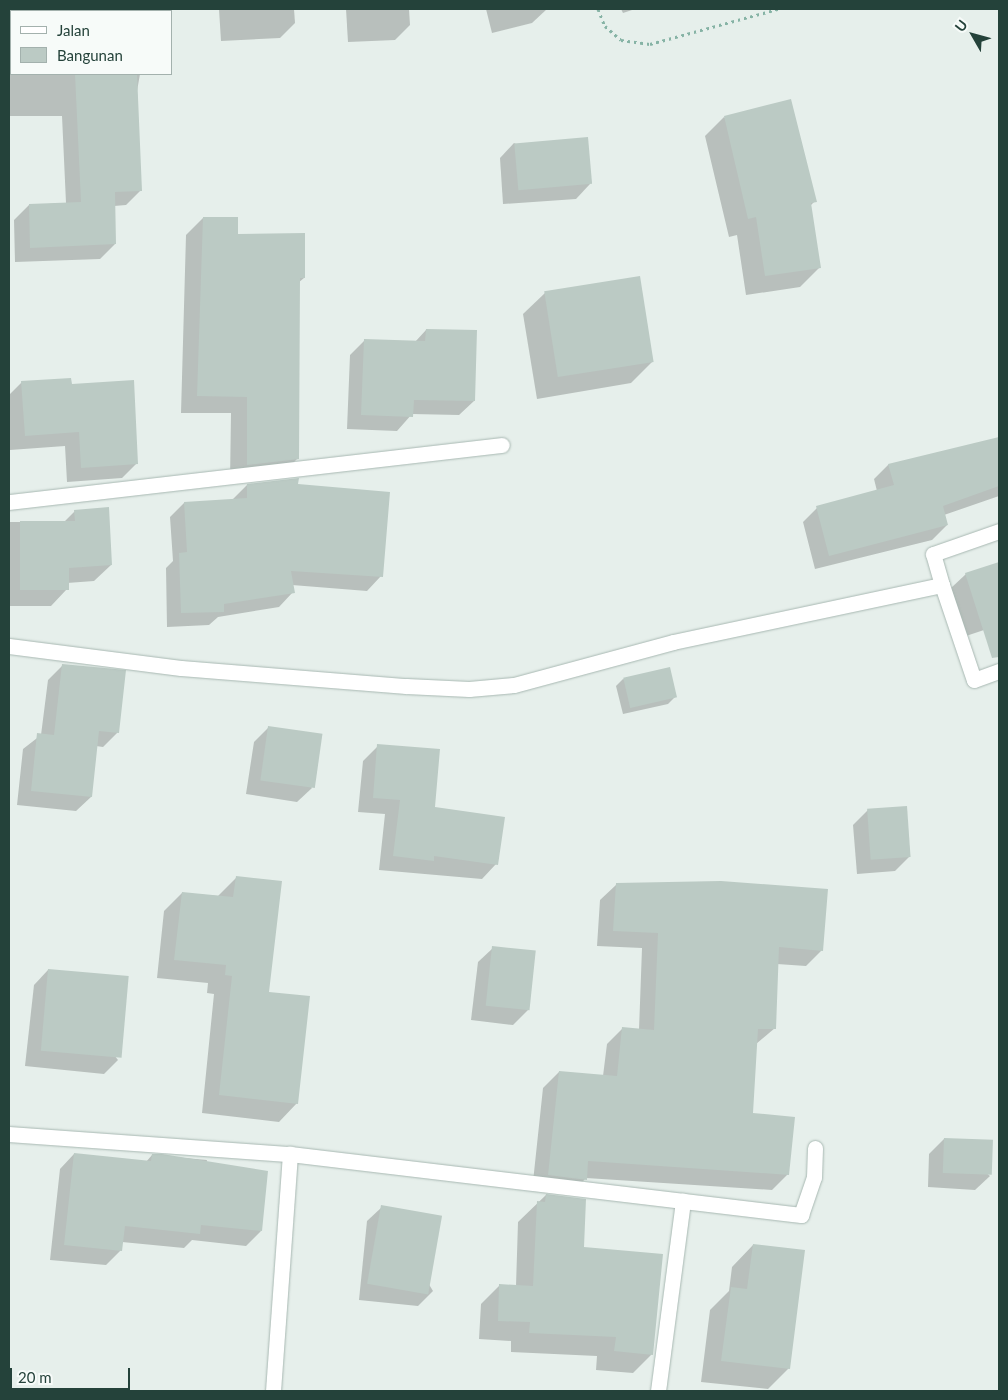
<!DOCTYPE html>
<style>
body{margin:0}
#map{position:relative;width:1008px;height:1400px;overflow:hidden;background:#e6efeb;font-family:Lato,sans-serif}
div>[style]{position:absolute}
.shadow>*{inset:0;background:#0003}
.building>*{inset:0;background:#bbcac4;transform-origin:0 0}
.path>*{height:3px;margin-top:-1.5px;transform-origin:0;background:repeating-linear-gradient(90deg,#86b3a5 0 2.5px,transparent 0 6.5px)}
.roads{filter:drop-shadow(0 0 1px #a8b8b2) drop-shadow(0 0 1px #a8b8b2)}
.minor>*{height:15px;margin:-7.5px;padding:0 7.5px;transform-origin:7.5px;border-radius:7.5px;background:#fff}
span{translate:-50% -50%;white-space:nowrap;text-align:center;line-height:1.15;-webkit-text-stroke:4.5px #f7fbf9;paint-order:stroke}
.frame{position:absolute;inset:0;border:10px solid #24423a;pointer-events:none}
.legend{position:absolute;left:10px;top:10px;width:162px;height:65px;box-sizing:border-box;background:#f7fbf9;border:1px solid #a3b1ad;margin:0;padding:6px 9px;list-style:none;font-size:15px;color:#24423a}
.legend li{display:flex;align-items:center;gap:10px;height:25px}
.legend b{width:25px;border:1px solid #a3b1ad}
.north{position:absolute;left:948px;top:10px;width:50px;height:50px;-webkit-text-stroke:4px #f7fbf9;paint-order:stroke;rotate:308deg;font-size:14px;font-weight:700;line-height:20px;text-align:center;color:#24423a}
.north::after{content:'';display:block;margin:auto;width:18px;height:22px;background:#24423a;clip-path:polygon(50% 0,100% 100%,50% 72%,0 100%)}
.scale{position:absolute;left:10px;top:1368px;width:120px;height:22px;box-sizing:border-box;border:2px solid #24423a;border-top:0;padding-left:6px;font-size:15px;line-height:18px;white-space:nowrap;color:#24423a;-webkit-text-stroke:4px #f7fbf9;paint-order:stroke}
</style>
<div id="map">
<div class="shadow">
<div style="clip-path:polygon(219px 9px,294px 9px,295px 23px,280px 38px,221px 41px)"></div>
<div style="clip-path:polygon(346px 9px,409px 9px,410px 25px,395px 40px,348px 42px)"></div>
<div style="clip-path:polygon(486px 9px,547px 9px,532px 23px,492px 33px)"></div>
<div style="clip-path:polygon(621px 9px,635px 9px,623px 13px)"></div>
<div style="clip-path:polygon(9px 46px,11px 74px,140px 74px,137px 91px,141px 190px,126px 205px,114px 206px,115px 244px,100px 259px,15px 262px,14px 220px,29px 205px,66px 203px,62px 116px,9px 116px)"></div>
<div style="clip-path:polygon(724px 117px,815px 201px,810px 206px,820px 267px,800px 287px,746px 295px,737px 235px,729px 237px,705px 136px)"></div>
<div style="clip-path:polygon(514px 143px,590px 184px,576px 199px,503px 204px,500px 158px)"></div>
<div style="clip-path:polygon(203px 218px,304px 278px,298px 283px,297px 459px,280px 476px,230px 481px,231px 413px,181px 413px,186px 235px)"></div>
<div style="clip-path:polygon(545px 293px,652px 362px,631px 383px,537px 399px,523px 314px)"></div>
<div style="clip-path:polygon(426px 330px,474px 401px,459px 415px,412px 414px,397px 431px,347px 429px,350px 355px,364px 341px,415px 342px)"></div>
<div style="clip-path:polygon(22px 382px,70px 385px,137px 463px,122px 478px,67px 482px,65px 446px,10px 450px,9px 395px)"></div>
<div style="clip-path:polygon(999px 438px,999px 496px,944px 515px,947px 525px,932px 540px,815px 569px,803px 522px,817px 508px,877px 491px,874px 479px,888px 465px)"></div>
<div style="clip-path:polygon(247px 485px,297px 486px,381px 576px,367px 591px,292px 585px,293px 592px,279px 607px,218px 617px,209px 625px,167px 627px,166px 568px,173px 561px,170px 517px,184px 503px,232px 500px)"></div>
<div style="clip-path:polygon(75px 511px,111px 565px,94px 581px,67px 583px,67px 589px,51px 606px,9px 606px,9px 522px,64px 522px)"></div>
<div style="clip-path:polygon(999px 563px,999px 625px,966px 636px,951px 588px,966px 574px)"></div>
<div style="clip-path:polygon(62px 666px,118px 732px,103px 747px,96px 746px,91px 797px,76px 811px,17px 805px,23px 749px,41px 735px,48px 680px)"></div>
<div style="clip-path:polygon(623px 679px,676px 696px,668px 704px,623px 714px,616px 686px)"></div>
<div style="clip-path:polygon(269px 727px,312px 788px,297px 802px,246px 794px,254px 742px)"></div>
<div style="clip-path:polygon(378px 746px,434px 808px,496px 864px,482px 879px,379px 870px,385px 814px,358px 812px,363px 761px)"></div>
<div style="clip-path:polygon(868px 810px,910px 856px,895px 871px,857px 874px,853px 825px)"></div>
<div style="clip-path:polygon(236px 878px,297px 1103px,279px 1122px,202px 1113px,214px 994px,207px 993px,208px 983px,157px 978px,164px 911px,182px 893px,218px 896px)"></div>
<div style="clip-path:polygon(616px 885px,822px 950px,806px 966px,777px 964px,775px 1028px,756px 1044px,752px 1114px,788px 1174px,772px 1190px,586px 1178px,570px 1195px,532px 1191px,543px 1088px,559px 1072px,603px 1076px,607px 1044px,623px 1028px,639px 1030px,642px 948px,597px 946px,600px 900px)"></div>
<div style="clip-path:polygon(493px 948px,528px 1010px,513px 1025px,471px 1020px,478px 962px)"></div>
<div style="clip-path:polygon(48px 970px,118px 1060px,104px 1074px,25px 1066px,34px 985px)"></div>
<div style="clip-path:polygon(944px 1139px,990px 1176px,975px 1190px,928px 1187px,929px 1154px)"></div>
<div style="clip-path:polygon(74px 1154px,146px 1162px,152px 1155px,207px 1160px,206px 1166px,261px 1231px,246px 1246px,192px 1240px,184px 1248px,122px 1242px,121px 1250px,106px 1265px,50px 1260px,60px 1169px)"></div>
<div style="clip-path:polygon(546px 1195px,652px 1354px,633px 1373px,596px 1370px,597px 1356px,511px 1352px,511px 1341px,479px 1339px,481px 1304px,500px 1285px,516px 1286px,518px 1222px)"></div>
<div style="clip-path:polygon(382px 1207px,433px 1291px,418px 1306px,359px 1300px,367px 1221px)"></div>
<div style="clip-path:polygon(753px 1245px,789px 1368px,768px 1389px,701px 1382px,710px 1310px,729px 1291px,732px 1267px)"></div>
</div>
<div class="building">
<div style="clip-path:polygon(75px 74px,137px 74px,142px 191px,115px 192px,116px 244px,30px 248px,29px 204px,81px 202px)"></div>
<div style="clip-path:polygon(791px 99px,817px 202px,811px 203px,821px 268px,765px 276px,756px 217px,748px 219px,724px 116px)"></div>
<div style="left:588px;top:137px;width:47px;height:74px;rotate:85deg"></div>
<div style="clip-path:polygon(203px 217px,238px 217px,238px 234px,305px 233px,305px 278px,300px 278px,299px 459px,247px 465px,247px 397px,197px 396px)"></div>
<div style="left:640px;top:276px;width:87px;height:97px;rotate:81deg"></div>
<div style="clip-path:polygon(426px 329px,477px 330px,475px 401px,414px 400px,413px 417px,361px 415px,364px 339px,425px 341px)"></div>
<div style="clip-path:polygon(71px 378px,72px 384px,134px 380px,138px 464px,81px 468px,79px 432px,25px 436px,21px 381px)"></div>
<div style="clip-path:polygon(999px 437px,999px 486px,943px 506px,948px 525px,829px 556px,816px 506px,894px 485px,888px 464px)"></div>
<div style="clip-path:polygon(299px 478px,298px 484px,390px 492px,383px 577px,291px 571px,295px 593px,224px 604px,224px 612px,181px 613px,179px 553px,187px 552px,184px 502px,247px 498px,247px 484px)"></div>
<div style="clip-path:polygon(109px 507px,112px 565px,69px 568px,69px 590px,20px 590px,20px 521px,75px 521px,74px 510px)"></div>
<div style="clip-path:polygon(999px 562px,999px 657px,992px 658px,965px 573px)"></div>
<div style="clip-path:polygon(62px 664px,126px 670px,119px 733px,99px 731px,92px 797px,31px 791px,37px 733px,54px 735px)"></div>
<div style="left:670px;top:667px;width:31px;height:48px;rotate:77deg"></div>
<div style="left:268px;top:726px;width:55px;height:55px;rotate:8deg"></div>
<div style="clip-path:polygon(377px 744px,440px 749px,435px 807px,505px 817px,498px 865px,434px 856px,434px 861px,393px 856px,400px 800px,373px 798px)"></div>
<div style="left:907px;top:806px;width:51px;height:40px;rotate:86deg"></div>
<div style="clip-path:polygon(236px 876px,282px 881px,269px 992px,310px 996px,298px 1104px,219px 1095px,232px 976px,225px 975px,226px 965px,174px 960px,182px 892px,233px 897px)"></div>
<div style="clip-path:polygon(721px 881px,828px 889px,823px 951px,779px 947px,776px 1029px,758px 1029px,753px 1113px,795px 1117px,789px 1175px,588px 1161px,587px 1180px,548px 1175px,559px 1071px,617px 1076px,622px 1027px,654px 1030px,658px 933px,613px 931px,616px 883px)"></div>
<div style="left:492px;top:946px;width:44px;height:60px;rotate:6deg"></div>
<div style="left:48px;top:969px;width:81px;height:82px;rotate:5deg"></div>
<div style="left:944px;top:1138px;width:49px;height:35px;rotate:2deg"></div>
<div style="clip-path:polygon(74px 1153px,151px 1161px,152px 1154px,162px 1154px,268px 1171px,262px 1231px,201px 1225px,200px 1234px,125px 1226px,122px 1251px,64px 1245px)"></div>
<div style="clip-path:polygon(546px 1194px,586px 1199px,584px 1247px,663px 1254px,653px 1355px,614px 1351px,616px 1337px,529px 1333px,530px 1322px,498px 1321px,499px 1284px,533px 1286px,537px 1201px,545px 1202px)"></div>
<div style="left:381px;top:1205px;width:62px;height:80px;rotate:10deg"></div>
<div style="clip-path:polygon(753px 1244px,805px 1250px,790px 1369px,721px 1361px,731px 1287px,747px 1289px)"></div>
</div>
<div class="path">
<div style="left:598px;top:9px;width:18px;rotate:68deg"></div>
<div style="left:605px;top:26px;width:21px;rotate:41deg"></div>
<div style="left:621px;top:40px;width:29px;rotate:8deg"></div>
<div style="left:650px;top:44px;width:133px;rotate:-15.3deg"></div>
</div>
<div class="roads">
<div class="minor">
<div style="left:9px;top:502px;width:496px;rotate:-6.6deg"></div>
<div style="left:942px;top:585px;width:100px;rotate:71.4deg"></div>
<div style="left:974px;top:680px;width:27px;rotate:-20deg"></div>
<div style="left:9px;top:646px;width:173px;rotate:7.3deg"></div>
<div style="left:181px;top:668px;width:226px;rotate:4.6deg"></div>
<div style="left:406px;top:686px;width:63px;rotate:2.7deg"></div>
<div style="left:469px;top:689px;width:45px;rotate:-5.1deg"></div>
<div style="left:514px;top:685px;width:165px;rotate:-15.1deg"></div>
<div style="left:673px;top:642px;width:275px;rotate:-12deg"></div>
<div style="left:942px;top:585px;width:32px;rotate:-106deg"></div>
<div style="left:933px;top:554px;width:70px;rotate:-19.2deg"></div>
<div style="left:9px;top:1134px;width:282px;rotate:4.1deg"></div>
<div style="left:290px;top:1154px;width:515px;rotate:6.81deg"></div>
<div style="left:801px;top:1215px;width:40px;rotate:-71.1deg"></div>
<div style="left:814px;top:1177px;width:29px;rotate:-88deg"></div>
<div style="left:273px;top:1391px;width:238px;rotate:-85.9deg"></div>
<div style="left:658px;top:1391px;width:192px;rotate:-82.5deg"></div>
</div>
</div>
<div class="frame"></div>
<ul class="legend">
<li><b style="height:6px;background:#fff"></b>Jalan</li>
<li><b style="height:14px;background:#bbcac4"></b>Bangunan</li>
</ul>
<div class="north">U</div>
<div class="scale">20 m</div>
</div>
